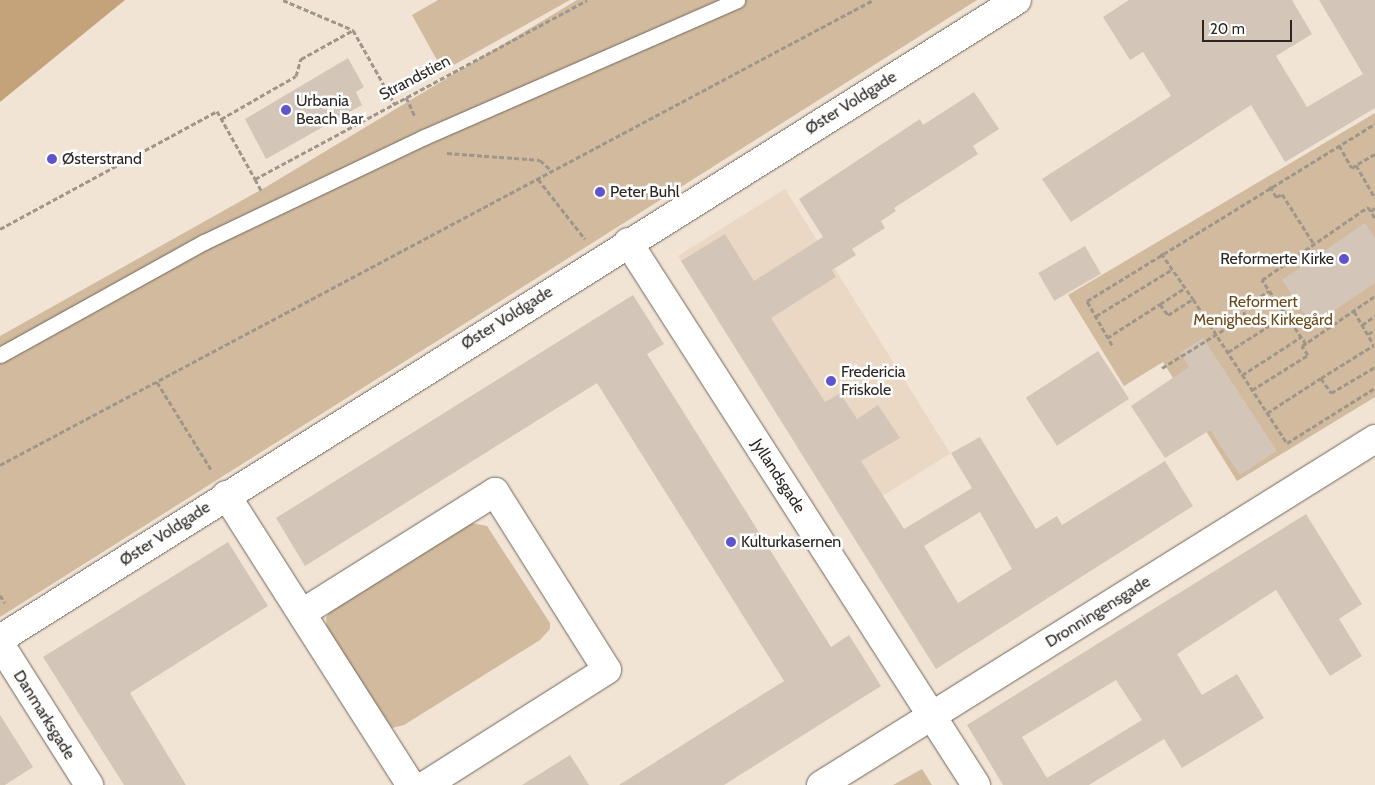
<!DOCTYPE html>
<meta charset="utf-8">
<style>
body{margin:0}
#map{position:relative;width:1375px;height:785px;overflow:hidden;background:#f1e4d5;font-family:Cabin,sans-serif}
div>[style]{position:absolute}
.built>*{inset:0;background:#ead8c4;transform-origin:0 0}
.green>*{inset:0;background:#d2ba9e}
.water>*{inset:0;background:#c5a37a}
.building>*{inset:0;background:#d3c6b8;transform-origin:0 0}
.path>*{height:3px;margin-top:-1.5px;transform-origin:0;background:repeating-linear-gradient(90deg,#9f968b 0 5px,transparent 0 7.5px)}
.roads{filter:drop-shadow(0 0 1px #716659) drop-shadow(0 0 1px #716659)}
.service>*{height:15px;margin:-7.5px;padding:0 7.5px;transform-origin:7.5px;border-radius:7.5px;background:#fff}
.minor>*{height:28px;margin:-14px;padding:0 14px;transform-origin:14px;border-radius:14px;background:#fff}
.tertiary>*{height:28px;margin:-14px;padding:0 14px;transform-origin:14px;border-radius:14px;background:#fff}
.dots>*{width:14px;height:14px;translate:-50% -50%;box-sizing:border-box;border:2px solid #fff;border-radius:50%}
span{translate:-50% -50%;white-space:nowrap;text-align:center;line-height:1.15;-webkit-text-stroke:5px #fff;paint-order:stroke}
.street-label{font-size:16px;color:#2b2621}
.poi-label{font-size:16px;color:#2b2621}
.left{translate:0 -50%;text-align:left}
.right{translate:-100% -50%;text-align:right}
.park-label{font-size:16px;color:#6a4817}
.scale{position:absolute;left:1202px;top:20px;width:90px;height:22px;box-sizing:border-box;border:2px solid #2b2621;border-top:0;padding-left:6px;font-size:15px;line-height:18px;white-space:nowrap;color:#2b2621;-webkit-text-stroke:4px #fff;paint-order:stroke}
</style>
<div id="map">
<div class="built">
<div style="left:785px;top:189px;width:312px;height:126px;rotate:58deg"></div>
</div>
<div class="green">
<div style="clip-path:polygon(438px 0,570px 0,443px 71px,412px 15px)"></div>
<div style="clip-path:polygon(577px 0,977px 0,0 617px,0 336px,266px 187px)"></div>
<div style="clip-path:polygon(1375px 113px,1375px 397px,1237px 481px,1163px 362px,1124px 386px,1068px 295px)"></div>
<div style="clip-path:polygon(471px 523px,487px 526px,550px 623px,550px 629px,540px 640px,404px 725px,392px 728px,327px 629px,326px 618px,331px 610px)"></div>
<div style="clip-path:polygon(922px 769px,932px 785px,893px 785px)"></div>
</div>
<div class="water">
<div style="clip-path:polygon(0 0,125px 0,0 102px)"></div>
</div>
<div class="building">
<div style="clip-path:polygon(1129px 0,1292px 0,1312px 34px,1276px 56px,1307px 107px,1363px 74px,1319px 0,1375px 0,1375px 108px,1285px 162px,1251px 105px,1071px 222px,1042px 179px,1171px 96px,1143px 52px,1130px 60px,1103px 17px)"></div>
<div style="clip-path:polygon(348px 58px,364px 87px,356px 92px,362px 105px,266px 159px,245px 119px)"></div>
<div style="clip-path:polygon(evenodd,974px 92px,999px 129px,973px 146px,978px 154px,894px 208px,896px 211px,881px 221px,885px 228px,852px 249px,856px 255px,832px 270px,836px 277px,771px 318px,825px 402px,840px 393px,857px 419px,878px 405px,900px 438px,861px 461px,904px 529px,972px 488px,951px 453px,980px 437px,1036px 529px,1057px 516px,1062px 525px,1165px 461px,1193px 506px,936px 669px,681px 261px,725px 234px,754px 281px,823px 237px,799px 199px,920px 119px,923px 125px,974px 92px,980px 512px,1012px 569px,958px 603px,924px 546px,980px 512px)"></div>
<div style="clip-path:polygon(1365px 223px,1375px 238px,1375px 283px,1312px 325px,1282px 280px)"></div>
<div style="left:1085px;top:246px;width:32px;height:54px;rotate:60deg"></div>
<div style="clip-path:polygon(633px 295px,664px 344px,647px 354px,831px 647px,849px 635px,881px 686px,724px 785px,619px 785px,784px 681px,597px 383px,305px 566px,276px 518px)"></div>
<div style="clip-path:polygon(1203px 338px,1277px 451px,1240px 475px,1210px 430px,1165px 458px,1131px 406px,1189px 367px,1180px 353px)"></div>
<div style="left:1098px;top:351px;width:57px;height:86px;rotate:57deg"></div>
<div style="clip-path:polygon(evenodd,1306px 514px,1362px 604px,1339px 619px,1362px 656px,1330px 676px,1276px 590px,1177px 654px,1202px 695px,1237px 674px,1264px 718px,1182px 768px,1164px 739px,1089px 785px,1003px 785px,967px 725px,1306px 514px,1116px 680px,1142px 720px,1047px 778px,1022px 737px,1116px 680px)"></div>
<div style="clip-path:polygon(228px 542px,268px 606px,130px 693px,186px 785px,124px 785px,43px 657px)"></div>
<div style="clip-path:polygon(0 715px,33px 767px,5px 785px,0 785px)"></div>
<div style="clip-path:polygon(570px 755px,589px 785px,522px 785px)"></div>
</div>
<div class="path">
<div style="left:283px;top:0;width:76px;rotate:23.2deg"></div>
<div style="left:353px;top:30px;width:84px;rotate:60.7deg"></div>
<div style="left:406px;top:97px;width:21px;rotate:65deg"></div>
<div style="left:221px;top:119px;width:86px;rotate:-29.8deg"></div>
<div style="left:296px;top:76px;width:18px;rotate:-74deg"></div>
<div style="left:301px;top:59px;width:60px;rotate:-29.1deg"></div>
<div style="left:1339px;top:145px;width:26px;rotate:61deg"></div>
<div style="left:1352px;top:168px;width:5px;rotate:-37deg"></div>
<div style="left:447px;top:153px;width:93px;rotate:4.3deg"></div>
<div style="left:540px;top:160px;width:16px;rotate:43deg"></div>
<div style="left:1375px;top:154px;width:22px;rotate:150deg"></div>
<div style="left:1356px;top:165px;width:38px;rotate:60deg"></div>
<div style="left:538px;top:179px;width:76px;rotate:51.9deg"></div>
<div style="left:1270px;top:186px;width:13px;rotate:61deg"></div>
<div style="left:1276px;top:197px;width:7px;rotate:-27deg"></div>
<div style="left:1282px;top:194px;width:59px;rotate:57.4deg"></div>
<div style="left:261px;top:190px;width:13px;rotate:-119deg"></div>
<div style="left:255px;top:179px;width:377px;rotate:-28.3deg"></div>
<div style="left:1371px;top:211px;width:5px;rotate:-37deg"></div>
<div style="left:0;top:229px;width:247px;rotate:-28.5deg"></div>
<div style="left:217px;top:111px;width:78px;rotate:60.8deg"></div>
<div style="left:1161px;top:253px;width:56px;rotate:55.2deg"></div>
<div style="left:1160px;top:304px;width:30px;rotate:-33deg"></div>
<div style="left:1354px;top:311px;width:39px;rotate:60deg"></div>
<div style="left:1096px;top:316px;width:88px;rotate:-31.5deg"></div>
<div style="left:1362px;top:325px;width:16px;rotate:-35deg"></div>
<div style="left:1368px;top:334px;width:8px;rotate:-30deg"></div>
<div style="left:1107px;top:338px;width:63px;rotate:-32.7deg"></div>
<div style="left:1160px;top:304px;width:14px;rotate:54deg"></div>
<div style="left:1168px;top:315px;width:30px;rotate:-33deg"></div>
<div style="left:1193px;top:299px;width:172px;rotate:56.9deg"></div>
<div style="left:1287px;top:443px;width:104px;rotate:-32deg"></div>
<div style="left:1306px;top:344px;width:78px;rotate:-124.5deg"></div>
<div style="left:1262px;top:280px;width:129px;rotate:-34.6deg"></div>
<div style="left:1368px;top:207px;width:13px;rotate:58deg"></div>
<div style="left:1112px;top:345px;width:51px;rotate:-119.6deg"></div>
<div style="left:1087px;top:301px;width:338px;rotate:-31.6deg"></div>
<div style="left:1228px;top:352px;width:69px;rotate:-32.5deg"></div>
<div style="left:1162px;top:368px;width:99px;rotate:-31.8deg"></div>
<div style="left:1246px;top:316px;width:8px;rotate:-120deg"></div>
<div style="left:1242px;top:309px;width:32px;rotate:-34deg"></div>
<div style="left:1242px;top:375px;width:70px;rotate:-32.8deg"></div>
<div style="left:1321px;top:378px;width:62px;rotate:-31.9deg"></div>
<div style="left:157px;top:382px;width:105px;rotate:58.3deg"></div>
<div style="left:1252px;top:390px;width:66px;rotate:-32deg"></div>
<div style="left:1308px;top:355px;width:11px;rotate:-124deg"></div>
<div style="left:1302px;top:346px;width:88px;rotate:-34.4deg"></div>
<div style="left:1267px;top:413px;width:64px;rotate:-32.9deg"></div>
<div style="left:1321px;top:378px;width:18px;rotate:56deg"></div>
<div style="left:1331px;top:393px;width:51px;rotate:-30.6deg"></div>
<div style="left:0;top:465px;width:989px;rotate:-28.04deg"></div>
<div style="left:0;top:595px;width:9px;rotate:58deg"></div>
</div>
<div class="roads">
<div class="service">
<div style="left:0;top:355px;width:233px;rotate:-29deg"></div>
<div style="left:204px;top:242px;width:244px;rotate:-25.5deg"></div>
<div style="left:424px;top:137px;width:342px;rotate:-23.6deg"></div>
</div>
<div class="minor">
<div style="left:628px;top:242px;width:645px;rotate:57.34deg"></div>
<div style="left:226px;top:495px;width:344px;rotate:57.5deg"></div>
<div style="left:302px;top:613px;width:228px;rotate:-32.1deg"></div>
<div style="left:495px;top:492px;width:210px;rotate:57.8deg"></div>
<div style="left:607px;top:670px;width:214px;rotate:147.6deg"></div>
<div style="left:0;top:644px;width:167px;rotate:57.7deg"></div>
<div style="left:821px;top:785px;width:653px;rotate:-31.99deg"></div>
</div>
<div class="tertiary">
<div style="left:0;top:639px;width:1201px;rotate:-32.14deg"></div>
</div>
</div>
<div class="dots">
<div style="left:286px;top:110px;background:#5e55ce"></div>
<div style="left:52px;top:159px;background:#5e55ce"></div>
<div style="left:600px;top:192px;background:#5e55ce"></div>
<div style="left:1344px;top:259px;background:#5e55ce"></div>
<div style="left:831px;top:381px;background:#5e55ce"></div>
<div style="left:731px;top:542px;background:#5e55ce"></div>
</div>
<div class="street-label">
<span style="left:415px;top:78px;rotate:-28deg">Strandstien</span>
<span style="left:851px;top:103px;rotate:-32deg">Øster Voldgade</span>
<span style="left:507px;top:318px;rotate:-32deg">Øster Voldgade</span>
<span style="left:778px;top:476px;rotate:57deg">Jyllandsgade</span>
<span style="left:165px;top:534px;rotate:-33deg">Øster Voldgade</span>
<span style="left:1098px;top:612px;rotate:-32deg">Dronningensgade</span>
<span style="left:44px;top:715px;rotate:58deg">Danmarksgade</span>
</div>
<div class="poi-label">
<span class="left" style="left:296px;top:110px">Urbania<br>Beach Bar</span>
<span class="left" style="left:62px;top:159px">Østerstrand</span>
<span class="left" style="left:610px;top:192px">Peter Buhl</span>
<span class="right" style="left:1334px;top:259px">Reformerte Kirke</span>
<span class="left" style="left:841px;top:381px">Fredericia<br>Friskole</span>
<span class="left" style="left:741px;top:542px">Kulturkasernen</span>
</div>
<div class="park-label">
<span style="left:1263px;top:311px">Reformert<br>Menigheds Kirkegård</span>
</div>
<div class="scale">20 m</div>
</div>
